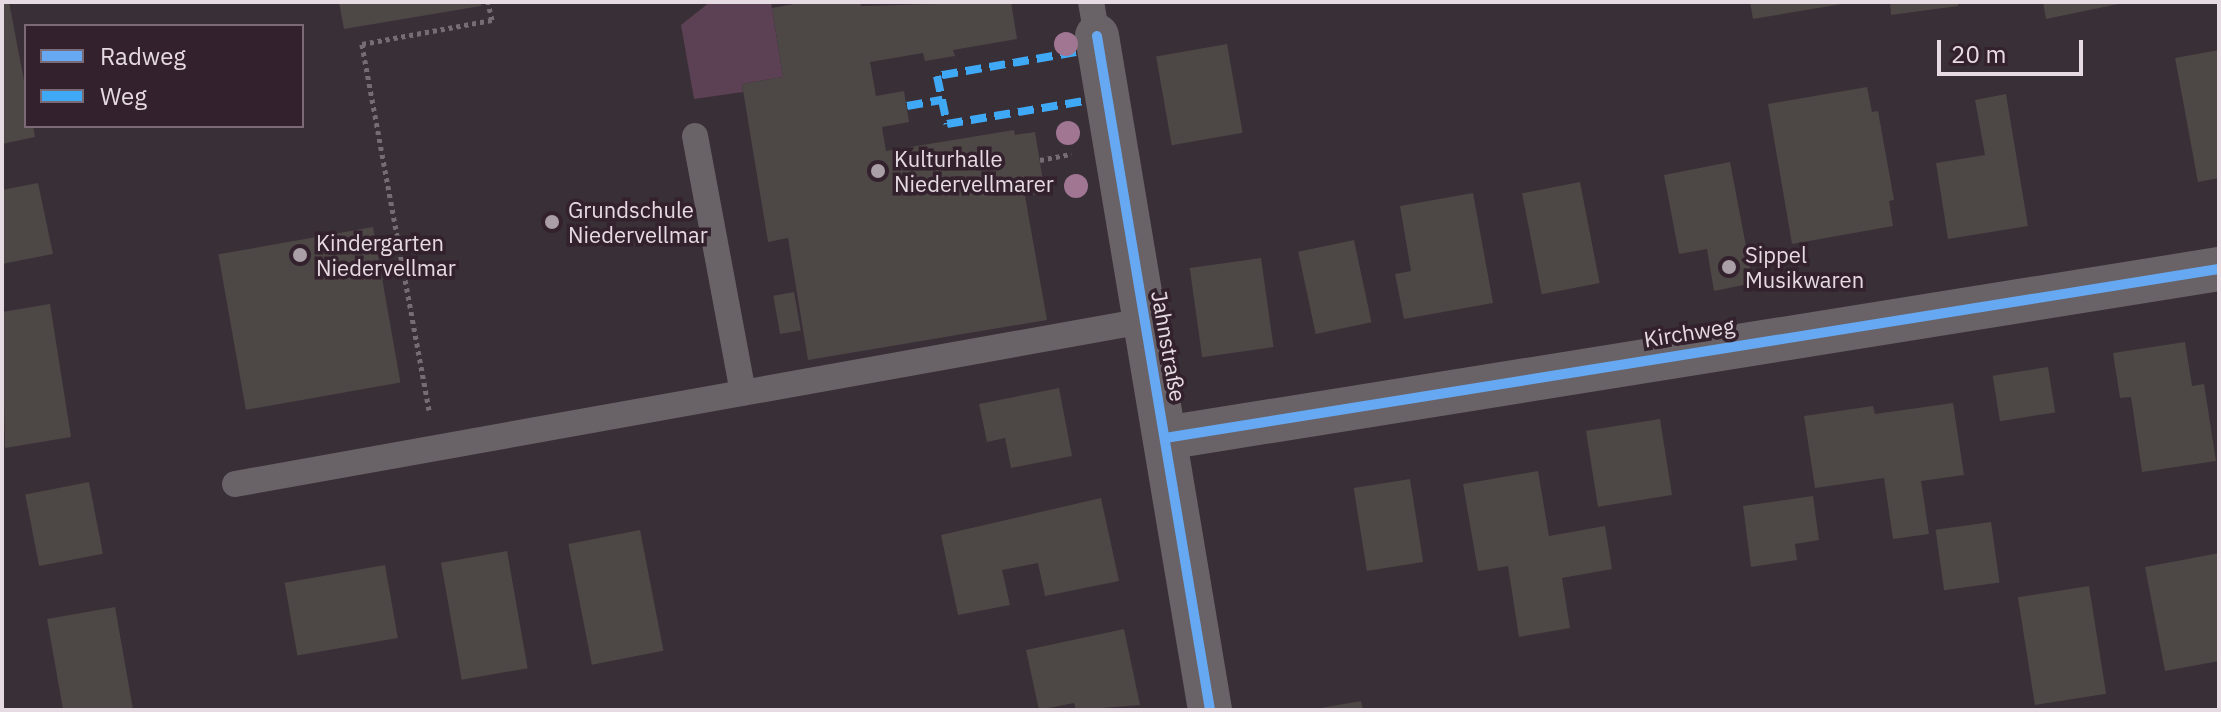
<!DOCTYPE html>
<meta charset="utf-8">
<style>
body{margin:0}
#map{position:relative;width:2221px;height:712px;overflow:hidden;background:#392f36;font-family:"IBM Plex Sans",sans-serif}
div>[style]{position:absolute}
.green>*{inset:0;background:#5c4053}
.building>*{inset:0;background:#4d4746;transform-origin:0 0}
.path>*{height:5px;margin-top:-2.5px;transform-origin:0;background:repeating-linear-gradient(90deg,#746e72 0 4px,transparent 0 8px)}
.lane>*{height:26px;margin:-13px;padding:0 13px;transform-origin:13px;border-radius:13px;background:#696266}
.street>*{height:44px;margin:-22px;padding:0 22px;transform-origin:22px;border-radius:22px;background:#696266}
.quiet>*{height:8px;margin-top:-4px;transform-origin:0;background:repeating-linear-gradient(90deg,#3fa9f5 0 16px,transparent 0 24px)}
.cycleway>*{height:10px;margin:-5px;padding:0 5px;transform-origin:5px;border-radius:5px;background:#66a8f1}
.trees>*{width:24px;height:24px;margin:-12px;border-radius:50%;background:#a07693}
.dots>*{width:22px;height:22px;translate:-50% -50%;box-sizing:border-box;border:4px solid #33212d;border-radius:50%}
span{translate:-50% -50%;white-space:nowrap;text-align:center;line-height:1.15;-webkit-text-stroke:7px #33212d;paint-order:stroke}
.poi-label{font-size:22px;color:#e7dbe3}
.left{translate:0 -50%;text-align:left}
.street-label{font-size:22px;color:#e7dbe3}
.frame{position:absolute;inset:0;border:4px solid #e7dbe3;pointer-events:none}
.legend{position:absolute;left:24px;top:24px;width:280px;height:104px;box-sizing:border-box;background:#33212d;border:2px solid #7b6b76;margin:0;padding:10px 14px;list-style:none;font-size:24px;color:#e7dbe3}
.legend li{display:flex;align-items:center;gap:16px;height:40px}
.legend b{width:40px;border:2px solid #7b6b76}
.scale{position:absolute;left:1937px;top:40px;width:146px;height:36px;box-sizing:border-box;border:4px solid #e7dbe3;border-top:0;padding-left:10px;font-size:24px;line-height:28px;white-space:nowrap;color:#e7dbe3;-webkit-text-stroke:6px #33212d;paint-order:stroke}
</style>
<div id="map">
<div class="green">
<div style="clip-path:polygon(710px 2px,771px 2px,783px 77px,742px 84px,743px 92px,694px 99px,681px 25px)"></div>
</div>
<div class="building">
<div style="clip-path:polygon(2px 2px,9px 2px,26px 91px,26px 126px,33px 126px,35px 137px,2px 144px)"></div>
<div style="clip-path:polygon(339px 2px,481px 2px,481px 6px,344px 29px)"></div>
<div style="clip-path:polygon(805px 2px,860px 2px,861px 6px,1011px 2px,1017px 39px,953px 50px,955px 56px,925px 61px,923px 53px,870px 62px,876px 96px,904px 91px,909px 122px,882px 127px,886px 151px,1014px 130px,1015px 135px,1035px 132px,1045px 193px,1025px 196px,1047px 320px,808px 360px,788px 238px,768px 242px,742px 84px,783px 77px,772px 8px)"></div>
<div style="clip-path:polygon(1750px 2px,1842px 2px,1842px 4px,1753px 19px)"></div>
<div style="clip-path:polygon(1890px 2px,1958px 2px,1958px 6px,1891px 15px)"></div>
<div style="clip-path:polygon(2043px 2px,2123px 2px,2123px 3px,2046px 19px)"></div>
<div style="left:1227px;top:44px;width:90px;height:72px;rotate:80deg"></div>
<div style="clip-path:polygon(2219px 50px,2219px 178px,2198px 182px,2175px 58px)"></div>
<div style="clip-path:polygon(1867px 87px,1872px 112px,1878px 111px,1894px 200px,1889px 201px,1893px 226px,1792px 244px,1768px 104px)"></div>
<div style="clip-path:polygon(2006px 94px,2028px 226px,1948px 239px,1936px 163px,1985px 155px,1975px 100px)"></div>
<div style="clip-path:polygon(1730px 162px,1753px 283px,1714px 291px,1707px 249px,1679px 254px,1664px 175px)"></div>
<div style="left:1580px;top:182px;width:103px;height:59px;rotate:79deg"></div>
<div style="clip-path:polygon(38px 183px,53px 254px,2px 264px,2px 190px)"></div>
<div style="clip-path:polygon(1473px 193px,1493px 303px,1404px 319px,1395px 274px,1411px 271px,1400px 206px)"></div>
<div style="left:373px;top:227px;width:158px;height:157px;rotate:80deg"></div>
<div style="left:1354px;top:240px;width:84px;height:57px;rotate:78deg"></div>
<div style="left:1261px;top:258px;width:90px;height:72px;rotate:82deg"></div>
<div style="left:794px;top:292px;width:39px;height:21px;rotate:80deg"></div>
<div style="clip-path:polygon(50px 304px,71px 437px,5px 448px,2px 312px)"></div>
<div style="clip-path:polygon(2185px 342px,2192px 386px,2204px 384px,2216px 461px,2142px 472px,2131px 397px,2120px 398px,2113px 353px)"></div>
<div style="left:2048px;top:367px;width:46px;height:56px;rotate:81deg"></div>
<div style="clip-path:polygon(1059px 388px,1072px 456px,1011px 468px,1005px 438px,987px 442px,979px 404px)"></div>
<div style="clip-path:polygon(1953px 403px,1964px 475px,1921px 481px,1929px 534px,1893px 539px,1884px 478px,1815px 488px,1804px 416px,1873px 406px,1875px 414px)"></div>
<div style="left:1660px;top:419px;width:77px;height:75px;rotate:81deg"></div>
<div style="clip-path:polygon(1538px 471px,1549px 536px,1605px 526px,1612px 569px,1562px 578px,1570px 628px,1519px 637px,1508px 566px,1478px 571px,1463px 484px)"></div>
<div style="left:1410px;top:479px;width:84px;height:57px;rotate:81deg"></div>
<div style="left:89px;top:482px;width:73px;height:65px;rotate:79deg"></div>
<div style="clip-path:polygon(1813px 496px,1819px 540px,1795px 544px,1797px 560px,1751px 567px,1743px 506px)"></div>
<div style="clip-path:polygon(1101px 498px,1119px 581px,1045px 596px,1038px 563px,1002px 570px,1010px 605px,958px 615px,941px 535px)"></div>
<div style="left:1991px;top:522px;width:61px;height:56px;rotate:82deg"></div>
<div style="left:640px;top:530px;width:123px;height:73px;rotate:79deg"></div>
<div style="left:507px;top:551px;width:119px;height:67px;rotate:80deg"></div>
<div style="clip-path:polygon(2219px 553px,2219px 661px,2165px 671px,2145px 567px)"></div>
<div style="left:385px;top:565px;width:74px;height:102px;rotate:80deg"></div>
<div style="left:2089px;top:586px;width:109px;height:72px;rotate:81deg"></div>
<div style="left:115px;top:607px;width:105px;height:69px;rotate:80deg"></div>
<div style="clip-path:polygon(1124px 629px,1140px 705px,1076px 710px,1074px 703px,1039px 710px,1026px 650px)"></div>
<div style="clip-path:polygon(1361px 701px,1363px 710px,1321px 710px,1321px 708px)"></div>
</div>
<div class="path">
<div style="left:1040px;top:160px;width:32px;rotate:-11deg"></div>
<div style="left:429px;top:410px;width:372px;rotate:-100.4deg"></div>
<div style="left:362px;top:44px;width:132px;rotate:-10.5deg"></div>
<div style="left:492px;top:20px;width:18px;rotate:-103deg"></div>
</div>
<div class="lane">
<div style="left:1091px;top:2px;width:35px;rotate:80deg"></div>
<div style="left:695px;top:136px;width:261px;rotate:79.4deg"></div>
<div style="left:235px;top:484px;width:923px;rotate:-10.17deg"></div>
</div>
<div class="street">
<div style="left:1097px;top:36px;width:683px;rotate:80.48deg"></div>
<div style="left:1165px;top:438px;width:1067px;rotate:-9.11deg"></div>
</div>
<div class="quiet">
<div style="left:1076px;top:52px;width:141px;rotate:170.2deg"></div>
<div style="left:937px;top:76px;width:49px;rotate:78.2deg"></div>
<div style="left:947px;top:124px;width:139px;rotate:-9.5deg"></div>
<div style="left:907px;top:106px;width:36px;rotate:-10deg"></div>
</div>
<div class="cycleway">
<div style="left:1097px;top:36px;width:683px;rotate:80.48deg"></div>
<div style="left:1165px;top:438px;width:1067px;rotate:-9.11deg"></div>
</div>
<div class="trees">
<div style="left:1066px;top:44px"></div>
<div style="left:1068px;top:133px"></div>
<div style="left:1076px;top:186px"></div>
</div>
<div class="dots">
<div style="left:878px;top:171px;background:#aa9fa6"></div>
<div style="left:552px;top:222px;background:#aa9fa6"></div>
<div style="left:300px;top:255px;background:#aa9fa6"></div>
<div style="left:1729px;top:267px;background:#aa9fa6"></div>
</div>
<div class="poi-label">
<span class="left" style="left:894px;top:171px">Kulturhalle<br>Niedervellmarer</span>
<span class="left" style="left:568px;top:222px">Grundschule<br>Niedervellmar</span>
<span class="left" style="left:316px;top:255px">Kindergarten<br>Niedervellmar</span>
<span class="left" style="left:1745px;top:267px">Sippel<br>Musikwaren</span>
</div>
<div class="street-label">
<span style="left:1689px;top:332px;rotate:-9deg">Kirchweg</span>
<span style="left:1169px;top:346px;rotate:80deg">Jahnstraße</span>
</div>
<div class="frame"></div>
<ul class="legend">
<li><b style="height:10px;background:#66a8f1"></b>Radweg</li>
<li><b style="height:10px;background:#3fa9f5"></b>Weg</li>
</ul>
<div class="scale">20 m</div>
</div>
